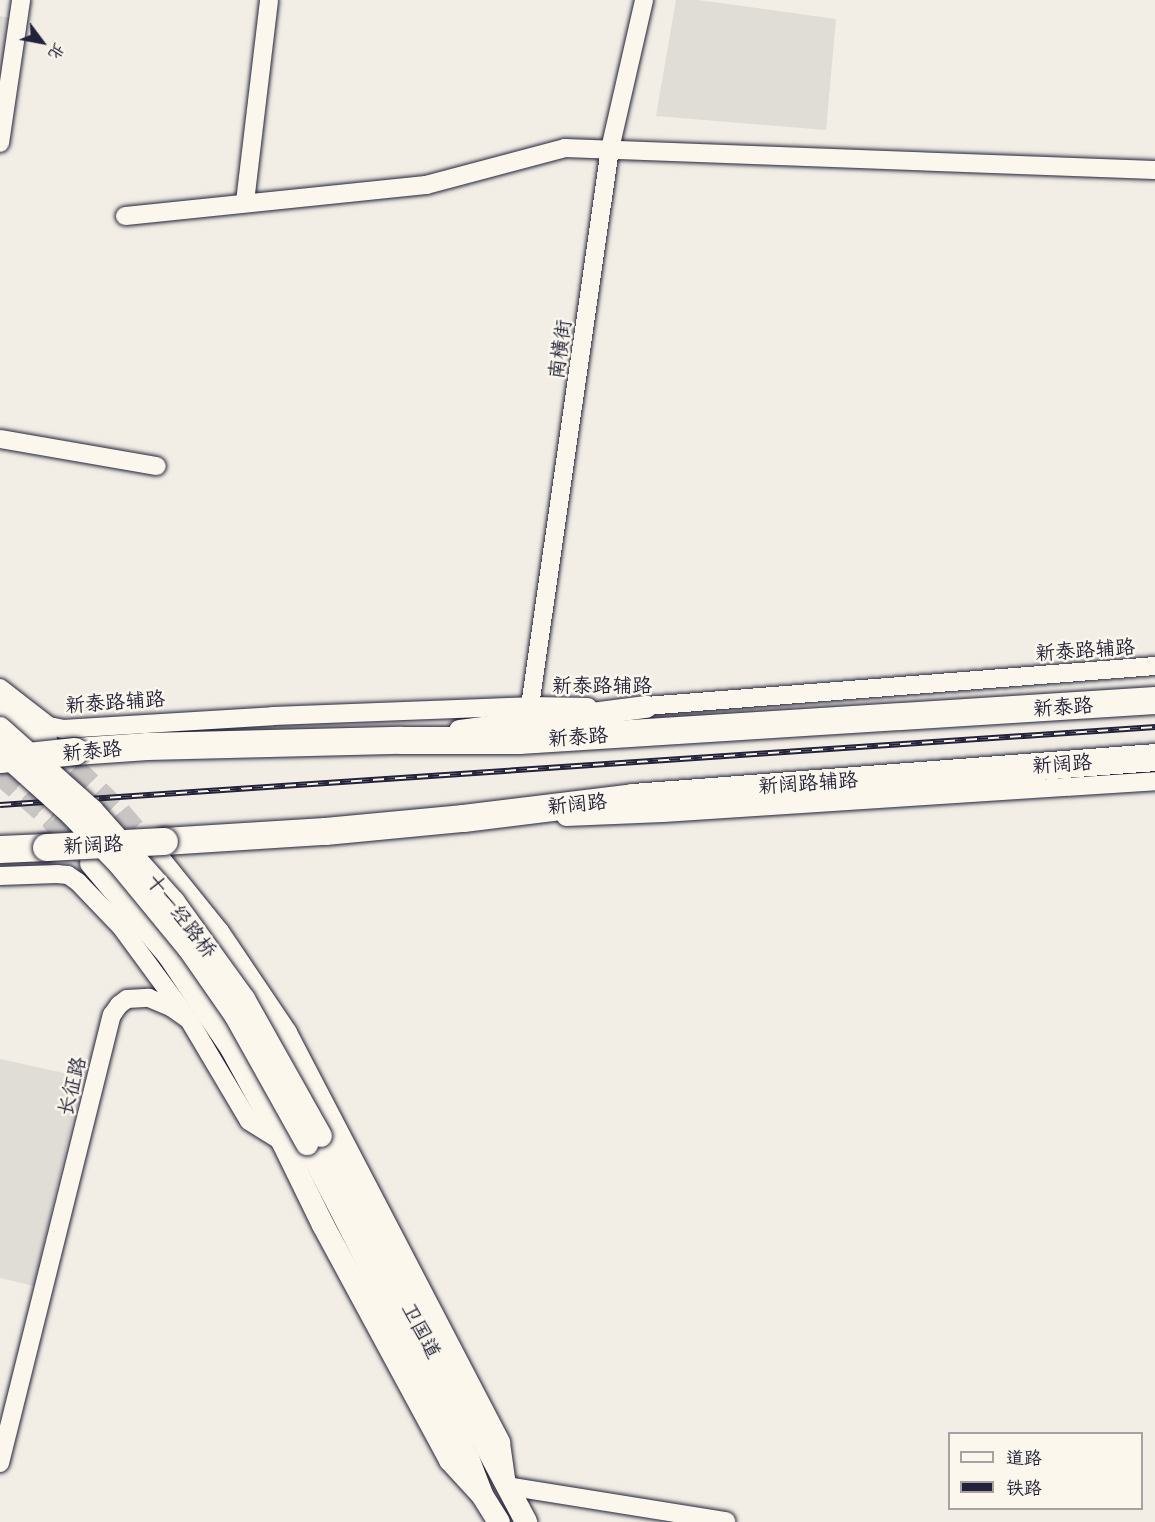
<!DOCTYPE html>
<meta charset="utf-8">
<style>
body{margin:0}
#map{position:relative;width:1155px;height:1522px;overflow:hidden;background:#f2eee5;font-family:"Patrick Hand","LXGW WenKai TC",sans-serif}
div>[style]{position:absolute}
.built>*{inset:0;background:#e0dcd6}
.major-tunnel>*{height:22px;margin-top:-11px;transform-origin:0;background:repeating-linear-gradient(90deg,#c8c5c3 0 22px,transparent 0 33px)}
.roads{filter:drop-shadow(0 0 2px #22223b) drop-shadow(0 0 2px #22223b)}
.minor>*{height:18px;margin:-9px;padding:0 9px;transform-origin:9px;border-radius:9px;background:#fbf7ec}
.major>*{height:22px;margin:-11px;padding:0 11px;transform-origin:11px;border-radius:11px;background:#fbf7ec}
.highway>*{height:27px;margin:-13.5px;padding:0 13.5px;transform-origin:13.5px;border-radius:13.5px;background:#fbf7ec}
.rail>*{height:6px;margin-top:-3px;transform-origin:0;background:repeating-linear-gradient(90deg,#fbf7ec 0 11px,#22223b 0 22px);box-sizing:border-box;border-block:2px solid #22223b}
.bridges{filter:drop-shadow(0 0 2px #22223b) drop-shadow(0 0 2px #22223b)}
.major-bridge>*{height:22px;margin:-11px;padding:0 11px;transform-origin:11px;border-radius:11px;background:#fbf7ec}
.highway-bridge>*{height:27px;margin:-13.5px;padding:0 13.5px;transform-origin:13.5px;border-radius:13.5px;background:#fbf7ec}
span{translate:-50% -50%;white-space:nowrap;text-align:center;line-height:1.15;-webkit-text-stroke:5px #fbf7ec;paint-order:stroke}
.street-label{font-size:20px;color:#22223b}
.legend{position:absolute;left:948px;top:1432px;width:195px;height:78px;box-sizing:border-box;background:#fbf7ec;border:2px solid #a4a2a5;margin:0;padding:8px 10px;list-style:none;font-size:18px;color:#22223b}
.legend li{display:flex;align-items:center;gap:12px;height:30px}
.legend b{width:30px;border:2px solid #a4a2a5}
.north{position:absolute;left:12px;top:12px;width:60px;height:60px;-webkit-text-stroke:4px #fbf7ec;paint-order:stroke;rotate:122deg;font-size:16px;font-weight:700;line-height:24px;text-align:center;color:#22223b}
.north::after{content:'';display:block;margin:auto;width:21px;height:27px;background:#22223b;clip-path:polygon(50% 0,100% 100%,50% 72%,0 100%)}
</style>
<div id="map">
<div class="built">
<div style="clip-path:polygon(676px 0,698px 0,836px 19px,826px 130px,656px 116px)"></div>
<div style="clip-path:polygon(0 16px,11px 18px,0 80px)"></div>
<div style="clip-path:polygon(0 1059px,82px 1077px,34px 1286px,0 1278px)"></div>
</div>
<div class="major-tunnel">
<div style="left:51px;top:745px;width:96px;rotate:44.2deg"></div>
<div style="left:120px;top:812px;width:51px;rotate:49.8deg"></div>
<div style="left:0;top:774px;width:69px;rotate:41.5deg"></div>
<div style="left:52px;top:820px;width:46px;rotate:47.6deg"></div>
</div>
<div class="roads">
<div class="minor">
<div style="left:0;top:143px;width:145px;rotate:-81.6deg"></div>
<div style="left:245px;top:202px;width:203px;rotate:-83.2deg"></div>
<div style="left:125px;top:216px;width:303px;rotate:-5.9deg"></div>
<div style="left:426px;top:185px;width:144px;rotate:-14.9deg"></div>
<div style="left:565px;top:148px;width:590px;rotate:2.14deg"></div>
<div style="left:0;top:439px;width:159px;rotate:9.8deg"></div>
<div style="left:0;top:688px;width:62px;rotate:37.8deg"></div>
<div style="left:49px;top:726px;width:14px;rotate:12deg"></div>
<div style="left:63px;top:729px;width:210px;rotate:-3.5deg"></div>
<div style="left:273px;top:716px;width:257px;rotate:-2.2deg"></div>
<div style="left:530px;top:706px;width:58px;rotate:1deg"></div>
<div style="left:530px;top:706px;width:563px;rotate:-81.83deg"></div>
<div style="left:610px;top:149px;width:153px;rotate:-77.1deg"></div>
<div style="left:633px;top:707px;width:524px;rotate:-4.49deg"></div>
<div style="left:566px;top:817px;width:97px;rotate:-2.4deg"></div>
<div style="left:663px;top:813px;width:493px;rotate:-3.7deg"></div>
<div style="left:0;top:876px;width:57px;rotate:-2deg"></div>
<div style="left:57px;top:874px;width:11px;rotate:5deg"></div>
<div style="left:68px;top:875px;width:12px;rotate:35deg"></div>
<div style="left:78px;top:882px;width:62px;rotate:46.3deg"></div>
<div style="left:121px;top:927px;width:108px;rotate:53.7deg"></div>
<div style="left:0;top:1463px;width:462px;rotate:-76deg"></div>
<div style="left:112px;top:1015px;width:12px;rotate:-55deg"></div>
<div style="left:119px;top:1005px;width:10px;rotate:-37deg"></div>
<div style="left:127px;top:999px;width:22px;rotate:-3deg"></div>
<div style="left:149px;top:998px;width:25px;rotate:23deg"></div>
<div style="left:172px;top:1008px;width:21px;rotate:35deg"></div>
<div style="left:189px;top:1020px;width:117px;rotate:59.3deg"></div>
<div style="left:249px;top:1121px;width:39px;rotate:32deg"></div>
<div style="left:507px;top:1486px;width:222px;rotate:9.1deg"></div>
</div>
<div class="major">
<div style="left:0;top:702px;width:60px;rotate:39.6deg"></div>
<div style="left:460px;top:731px;width:188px;rotate:-7.4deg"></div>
<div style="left:159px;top:859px;width:94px;rotate:51.1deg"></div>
<div style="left:218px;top:932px;width:122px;rotate:56deg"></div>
<div style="left:286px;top:1033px;width:462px;rotate:62.5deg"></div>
<div style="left:499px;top:1443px;width:37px;rotate:82deg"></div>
<div style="left:91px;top:863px;width:121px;rotate:50deg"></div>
<div style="left:169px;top:956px;width:111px;rotate:56deg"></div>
<div style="left:231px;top:1048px;width:108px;rotate:61.3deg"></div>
<div style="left:283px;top:1143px;width:91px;rotate:64deg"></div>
<div style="left:323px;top:1225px;width:267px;rotate:61.6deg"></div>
<div style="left:450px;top:1460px;width:47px;rotate:47.6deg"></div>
<div style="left:321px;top:1136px;width:437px;rotate:62deg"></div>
<div style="left:307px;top:1144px;width:353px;rotate:62.9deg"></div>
<div style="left:468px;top:1458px;width:40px;rotate:69deg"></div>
<div style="left:482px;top:1495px;width:32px;rotate:58deg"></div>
</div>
<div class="highway">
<div style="left:75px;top:751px;width:72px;rotate:-4deg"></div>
<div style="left:147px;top:746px;width:254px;rotate:-1.4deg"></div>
<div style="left:401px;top:740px;width:118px"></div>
<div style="left:519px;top:740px;width:637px;rotate:-3.6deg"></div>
<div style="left:164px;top:841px;width:161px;rotate:-3.6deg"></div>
<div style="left:325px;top:831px;width:139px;rotate:-5.4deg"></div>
<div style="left:463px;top:818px;width:171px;rotate:-7deg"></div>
<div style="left:633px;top:797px;width:524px;rotate:-4.38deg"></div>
<div style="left:0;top:849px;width:46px;rotate:-2.5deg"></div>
</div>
</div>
<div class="rail">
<div style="left:0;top:805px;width:1158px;rotate:-3.86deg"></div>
</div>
<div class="bridges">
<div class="major-bridge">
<div style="left:0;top:728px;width:123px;rotate:41.7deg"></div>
<div style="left:92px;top:810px;width:123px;rotate:48.3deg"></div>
<div style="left:174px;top:902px;width:120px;rotate:54.2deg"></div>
<div style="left:244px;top:999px;width:157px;rotate:60.7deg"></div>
<div style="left:1px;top:751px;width:94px;rotate:42deg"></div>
<div style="left:71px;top:814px;width:71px;rotate:46.1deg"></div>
<div style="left:120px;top:865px;width:109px;rotate:50.6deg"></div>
<div style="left:189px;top:949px;width:80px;rotate:55.1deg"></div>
<div style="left:235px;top:1015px;width:148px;rotate:60.8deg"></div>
</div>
<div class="highway-bridge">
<div style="left:0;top:759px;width:75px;rotate:-6.1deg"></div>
<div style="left:46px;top:847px;width:118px;rotate:-2.9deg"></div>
</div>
</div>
<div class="street-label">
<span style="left:559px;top:349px;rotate:-82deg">南横街</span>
<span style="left:1085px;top:649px;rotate:-4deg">新泰路辅路</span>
<span style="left:602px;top:684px">新泰路辅路</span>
<span style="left:115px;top:701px;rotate:-4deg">新泰路辅路</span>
<span style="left:1063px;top:706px;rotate:-4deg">新泰路</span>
<span style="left:578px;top:736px;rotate:-4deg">新泰路</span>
<span style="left:92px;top:750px;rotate:-5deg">新泰路</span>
<span style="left:1062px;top:763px;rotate:-4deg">新阔路</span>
<span style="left:808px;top:782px;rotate:-4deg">新阔路辅路</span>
<span style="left:577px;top:803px;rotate:-6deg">新阔路</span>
<span style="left:93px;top:844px;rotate:-3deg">新阔路</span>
<span style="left:182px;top:915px;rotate:52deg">十一经路桥</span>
<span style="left:71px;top:1086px;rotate:-76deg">长征路</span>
<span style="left:422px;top:1330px;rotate:62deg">卫国道</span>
</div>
<ul class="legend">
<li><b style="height:8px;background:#fbf7ec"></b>道路</li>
<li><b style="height:8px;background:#22223b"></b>铁路</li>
</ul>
<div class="north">北</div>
</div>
